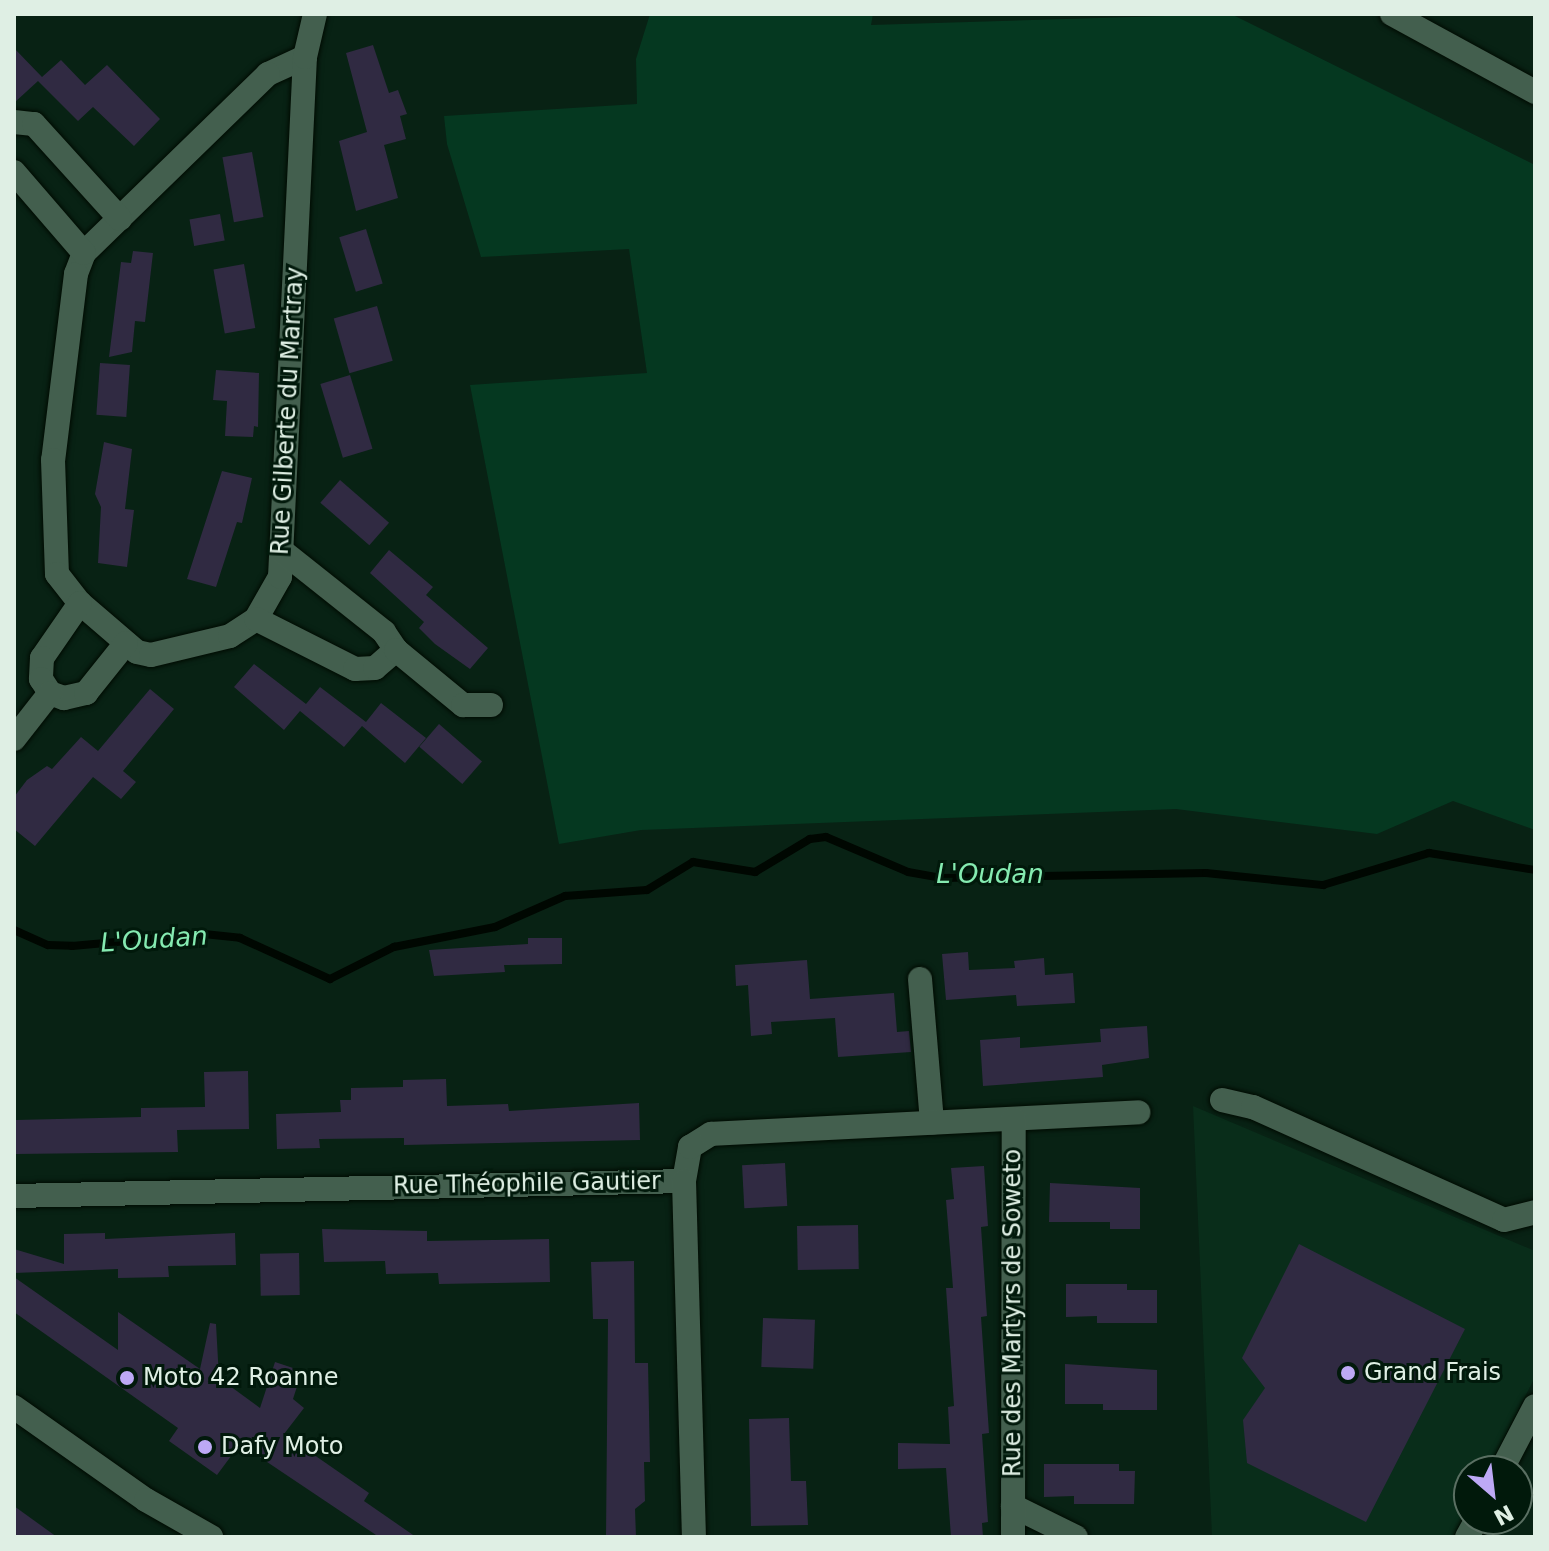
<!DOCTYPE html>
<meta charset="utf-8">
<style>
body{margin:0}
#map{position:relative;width:1549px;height:1551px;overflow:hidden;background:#082214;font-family:"DejaVu Sans",sans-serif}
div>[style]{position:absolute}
.built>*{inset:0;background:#092d1a}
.green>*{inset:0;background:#053820}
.stream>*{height:8px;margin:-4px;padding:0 4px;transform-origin:4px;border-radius:4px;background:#000701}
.building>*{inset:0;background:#302a42;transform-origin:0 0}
.roads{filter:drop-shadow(0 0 2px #000b02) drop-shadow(0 0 2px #000b02)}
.street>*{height:24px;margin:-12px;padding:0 12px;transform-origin:12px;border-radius:12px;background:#435f4e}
.secondary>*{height:24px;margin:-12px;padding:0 12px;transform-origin:12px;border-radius:12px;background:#435f4e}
.dots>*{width:22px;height:22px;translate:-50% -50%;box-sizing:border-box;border:4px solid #01190b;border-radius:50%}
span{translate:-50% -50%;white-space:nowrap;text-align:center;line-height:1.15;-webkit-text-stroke:6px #01190b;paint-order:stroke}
.street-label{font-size:24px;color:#dfefe4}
.poi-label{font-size:24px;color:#dfefe4}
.left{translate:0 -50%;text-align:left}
.water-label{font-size:26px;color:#85ebb1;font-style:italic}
.frame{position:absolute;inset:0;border:16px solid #dfefe4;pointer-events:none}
.north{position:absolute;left:1453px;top:1455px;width:80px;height:80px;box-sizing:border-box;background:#01190b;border:2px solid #5a6f62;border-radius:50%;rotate:152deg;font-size:22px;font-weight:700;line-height:32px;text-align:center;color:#dfefe4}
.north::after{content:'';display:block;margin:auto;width:28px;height:36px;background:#bda9f5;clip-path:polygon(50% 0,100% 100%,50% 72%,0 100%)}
</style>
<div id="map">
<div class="built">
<div style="clip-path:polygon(1193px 1106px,1535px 1251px,1535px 1377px,1487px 1471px,1469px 1471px,1469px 1506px,1453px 1537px,1212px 1537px)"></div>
</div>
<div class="green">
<div style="clip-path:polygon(650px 14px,873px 14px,871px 25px,1231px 14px,1535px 165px,1535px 830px,1453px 801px,1377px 834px,1176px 809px,641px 830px,559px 844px,470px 385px,647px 373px,629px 249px,481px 257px,447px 144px,444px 116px,637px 104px,636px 59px)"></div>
</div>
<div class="stream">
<div style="left:14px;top:930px;width:37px;rotate:24deg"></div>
<div style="left:48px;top:945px;width:24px;rotate:2deg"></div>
<div style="left:72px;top:946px;width:133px;rotate:-5.2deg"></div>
<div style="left:204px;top:934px;width:36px;rotate:6deg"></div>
<div style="left:240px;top:938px;width:99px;rotate:24.5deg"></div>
<div style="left:330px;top:979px;width:72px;rotate:-26.6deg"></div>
<div style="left:394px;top:947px;width:103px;rotate:-11.2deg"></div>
<div style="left:495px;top:927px;width:77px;rotate:-23.9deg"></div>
<div style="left:565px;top:896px;width:82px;rotate:-4.2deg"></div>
<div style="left:647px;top:890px;width:54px;rotate:-31.3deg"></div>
<div style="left:693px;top:862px;width:63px;rotate:9.2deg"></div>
<div style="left:755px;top:872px;width:64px;rotate:-31deg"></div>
<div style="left:810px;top:839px;width:16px;rotate:-7deg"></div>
<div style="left:826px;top:837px;width:89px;rotate:23.1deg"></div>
<div style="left:908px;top:872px;width:35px;rotate:10deg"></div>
<div style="left:942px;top:878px;width:264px;rotate:-1.1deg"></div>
<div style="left:1206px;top:873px;width:118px;rotate:5.9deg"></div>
<div style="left:1323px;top:885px;width:111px;rotate:-16.8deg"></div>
<div style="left:1429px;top:853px;width:107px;rotate:9.1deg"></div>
</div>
<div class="building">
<div style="clip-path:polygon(373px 45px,389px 93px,398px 90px,407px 114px,400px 116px,406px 139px,384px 145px,398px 198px,356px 211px,339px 141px,367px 132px,346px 53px)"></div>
<div style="clip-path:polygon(14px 48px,42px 77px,61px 60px,85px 85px,107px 65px,160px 119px,134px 146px,93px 107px,78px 121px,38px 81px,14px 103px)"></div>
<div style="left:252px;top:152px;width:66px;height:30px;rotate:80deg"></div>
<div style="left:220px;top:214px;width:27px;height:31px;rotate:80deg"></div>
<div style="left:366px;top:229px;width:57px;height:28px;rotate:73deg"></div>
<div style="clip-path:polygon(133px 251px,153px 253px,145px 322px,135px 321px,132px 352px,109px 357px,121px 262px,131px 263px)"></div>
<div style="left:244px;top:264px;width:65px;height:31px;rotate:80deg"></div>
<div style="left:377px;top:306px;width:57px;height:45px;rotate:74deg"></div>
<div style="left:100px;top:363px;width:30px;height:52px;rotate:4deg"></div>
<div style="clip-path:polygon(216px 370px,259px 373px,258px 427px,254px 426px,253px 437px,225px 436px,227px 401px,213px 400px)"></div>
<div style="left:350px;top:375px;width:77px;height:31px;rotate:73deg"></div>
<div style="clip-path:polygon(104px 442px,132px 449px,125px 509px,134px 510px,127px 567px,98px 563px,101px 507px,95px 494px)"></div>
<div style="clip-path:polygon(222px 471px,252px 478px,242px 523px,237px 522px,216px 587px,187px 579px)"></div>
<div style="left:340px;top:480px;width:65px;height:30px;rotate:41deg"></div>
<div style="clip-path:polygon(389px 550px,433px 587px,426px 595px,488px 648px,470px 669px,435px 644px,419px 628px,424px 622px,370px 573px)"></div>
<div style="clip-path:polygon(254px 664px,306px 704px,320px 687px,366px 722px,381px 703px,426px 738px,405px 763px,362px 726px,344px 747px,300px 711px,284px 730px,234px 687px)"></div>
<div style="clip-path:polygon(150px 689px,174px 709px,123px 771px,136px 782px,121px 799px,93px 777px,35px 846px,14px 829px,14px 797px,27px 780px,47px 766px,52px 769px,81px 737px,98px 751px)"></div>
<div style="left:439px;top:724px;width:57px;height:30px;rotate:41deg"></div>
<div style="clip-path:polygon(528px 938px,562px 938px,562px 964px,504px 965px,505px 972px,434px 976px,429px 950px,528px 944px)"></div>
<div style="clip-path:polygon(968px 952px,969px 970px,1015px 968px,1014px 961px,1044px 958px,1045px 975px,1073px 973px,1075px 1003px,1017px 1006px,1016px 995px,946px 1000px,942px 954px)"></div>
<div style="clip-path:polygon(807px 960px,810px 999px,894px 993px,897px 1032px,909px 1031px,911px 1052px,838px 1057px,835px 1018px,771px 1022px,772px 1034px,751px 1036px,748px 985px,736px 986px,735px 965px)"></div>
<div style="clip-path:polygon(1147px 1026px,1149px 1058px,1102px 1065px,1103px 1077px,983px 1086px,980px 1040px,1020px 1037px,1020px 1048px,1101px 1042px,1100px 1029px)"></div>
<div style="clip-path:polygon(248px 1071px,249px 1129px,177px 1130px,178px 1152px,16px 1154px,16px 1120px,141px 1117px,141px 1108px,205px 1107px,204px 1072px)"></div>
<div style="clip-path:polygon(446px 1079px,447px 1106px,508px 1104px,509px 1111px,639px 1103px,640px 1140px,404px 1145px,404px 1138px,319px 1139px,320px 1148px,277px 1149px,276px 1114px,341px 1112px,340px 1100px,351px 1100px,351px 1088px,403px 1087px,403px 1080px)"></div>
<div style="left:785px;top:1163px;width:43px;height:43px;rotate:87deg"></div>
<div style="clip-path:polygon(984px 1166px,988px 1226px,981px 1227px,987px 1316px,981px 1317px,989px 1433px,982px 1434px,988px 1522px,982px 1523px,983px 1537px,951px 1537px,946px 1468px,898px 1469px,898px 1443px,950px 1444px,948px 1407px,954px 1406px,946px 1288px,953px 1288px,946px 1200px,954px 1199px,951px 1168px)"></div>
<div style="clip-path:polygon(1050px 1183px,1140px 1188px,1140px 1229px,1110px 1229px,1110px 1222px,1049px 1222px)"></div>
<div style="left:858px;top:1225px;width:44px;height:61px;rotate:89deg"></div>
<div style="clip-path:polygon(322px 1229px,427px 1231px,427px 1241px,549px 1239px,550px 1282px,439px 1284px,438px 1273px,386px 1274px,385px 1261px,324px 1262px)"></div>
<div style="clip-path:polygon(105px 1233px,105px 1239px,235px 1233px,236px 1265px,168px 1266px,169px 1277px,118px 1278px,118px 1269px,14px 1273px,14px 1249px,64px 1264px,64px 1234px)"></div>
<div style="clip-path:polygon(1299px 1244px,1465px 1329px,1366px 1522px,1247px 1463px,1243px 1420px,1265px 1388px,1242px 1358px)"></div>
<div style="left:299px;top:1253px;width:42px;height:39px;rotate:89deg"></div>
<div style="clip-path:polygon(634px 1261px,635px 1363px,648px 1363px,650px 1462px,644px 1462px,645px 1501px,635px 1509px,636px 1537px,606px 1537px,608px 1319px,593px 1319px,591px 1262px)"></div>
<div style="clip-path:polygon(14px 1277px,118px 1350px,118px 1312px,200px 1369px,210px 1323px,216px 1324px,219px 1378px,260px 1408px,275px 1362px,302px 1371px,293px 1399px,304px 1408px,284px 1434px,369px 1493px,364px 1501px,416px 1537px,379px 1537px,240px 1444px,217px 1475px,169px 1441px,178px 1428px,14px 1312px)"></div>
<div style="clip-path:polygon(1066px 1284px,1127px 1284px,1127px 1290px,1157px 1290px,1157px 1323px,1097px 1323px,1097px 1316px,1066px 1317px)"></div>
<div style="left:763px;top:1318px;width:52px;height:49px;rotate:2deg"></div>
<div style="clip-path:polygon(1065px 1364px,1157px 1370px,1157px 1410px,1103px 1410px,1103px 1404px,1065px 1404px)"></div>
<div style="clip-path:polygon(789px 1418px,791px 1481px,806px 1481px,808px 1525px,751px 1526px,749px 1419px)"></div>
<div style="clip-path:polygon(1044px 1464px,1119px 1464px,1119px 1471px,1135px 1471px,1134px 1504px,1074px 1504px,1074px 1496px,1044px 1497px)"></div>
<div style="clip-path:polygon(14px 1506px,57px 1537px,14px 1537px)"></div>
</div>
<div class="roads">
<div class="street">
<div style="left:1392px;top:14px;width:163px;rotate:28.6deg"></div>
<div style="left:305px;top:57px;width:41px;rotate:155.3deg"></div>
<div style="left:268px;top:74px;width:257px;rotate:135.8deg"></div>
<div style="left:84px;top:253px;width:22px;rotate:111deg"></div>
<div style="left:76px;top:274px;width:187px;rotate:97deg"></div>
<div style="left:53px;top:460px;width:114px;rotate:88deg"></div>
<div style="left:57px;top:574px;width:37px;rotate:52deg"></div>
<div style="left:80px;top:603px;width:75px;rotate:40.7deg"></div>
<div style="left:137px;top:652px;width:14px;rotate:12deg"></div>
<div style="left:151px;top:655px;width:81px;rotate:-13.5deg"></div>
<div style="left:230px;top:636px;width:31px;rotate:-33deg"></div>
<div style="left:256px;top:619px;width:48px;rotate:-60.3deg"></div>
<div style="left:280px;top:577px;width:521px;rotate:-87.25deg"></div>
<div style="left:305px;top:57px;width:44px;rotate:-76.9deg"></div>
<div style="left:14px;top:122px;width:20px;rotate:6deg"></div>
<div style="left:34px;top:124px;width:128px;rotate:47.8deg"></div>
<div style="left:14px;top:172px;width:107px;rotate:49.2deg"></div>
<div style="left:80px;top:603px;width:67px;rotate:124.6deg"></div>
<div style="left:42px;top:658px;width:21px;rotate:93deg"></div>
<div style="left:41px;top:679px;width:17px;rotate:57deg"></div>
<div style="left:50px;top:693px;width:15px;rotate:20deg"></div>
<div style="left:64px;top:698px;width:23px;rotate:-13deg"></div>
<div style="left:86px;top:693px;width:64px;rotate:-51.3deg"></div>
<div style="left:256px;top:619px;width:111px;rotate:26.8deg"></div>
<div style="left:355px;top:669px;width:20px;rotate:-3deg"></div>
<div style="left:375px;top:668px;width:28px;rotate:-41deg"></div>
<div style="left:396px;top:650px;width:22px;rotate:-124deg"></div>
<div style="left:384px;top:632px;width:132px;rotate:-141.5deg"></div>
<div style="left:396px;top:650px;width:87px;rotate:39.4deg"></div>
<div style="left:463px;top:705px;width:28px"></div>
<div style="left:14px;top:739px;width:58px;rotate:-52deg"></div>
<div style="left:920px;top:979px;width:144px;rotate:85.2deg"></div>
<div style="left:1222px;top:1100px;width:32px;rotate:13deg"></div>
<div style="left:1253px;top:1107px;width:275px;rotate:24.2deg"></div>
<div style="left:1504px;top:1220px;width:32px;rotate:-14deg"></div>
<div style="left:684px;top:1181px;width:35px;rotate:-80deg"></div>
<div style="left:690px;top:1147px;width:25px;rotate:-32deg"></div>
<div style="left:711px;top:1134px;width:428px;rotate:-2.9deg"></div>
<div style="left:14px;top:1196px;width:670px;rotate:-1.28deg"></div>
<div style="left:684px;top:1181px;width:356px;rotate:88.4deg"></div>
<div style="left:1013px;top:1506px;width:70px;rotate:26.2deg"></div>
<div style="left:1013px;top:1537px;width:418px;rotate:-89.9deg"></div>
</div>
<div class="secondary">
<div style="left:14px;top:1407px;width:161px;rotate:35.2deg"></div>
<div style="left:146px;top:1500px;width:75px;rotate:29.6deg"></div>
<div style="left:1501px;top:1471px;width:73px;rotate:-62.4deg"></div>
<div style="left:1467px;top:1537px;width:21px;rotate:-61deg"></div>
</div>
</div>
<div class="dots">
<div style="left:1348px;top:1373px;background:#bda9f5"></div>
<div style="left:127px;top:1378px;background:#bda9f5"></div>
<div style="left:205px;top:1447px;background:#bda9f5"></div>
</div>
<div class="street-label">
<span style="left:288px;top:411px;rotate:-87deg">Rue Gilberte du Martray</span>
<span style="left:527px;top:1184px;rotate:-1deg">Rue Théophile Gautier</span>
<span style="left:1013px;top:1313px;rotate:-90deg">Rue des Martyrs de Soweto</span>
</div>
<div class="poi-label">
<span class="left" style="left:1364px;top:1373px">Grand Frais</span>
<span class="left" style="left:143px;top:1378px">Moto 42 Roanne</span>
<span class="left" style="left:221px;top:1447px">Dafy Moto</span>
</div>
<div class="water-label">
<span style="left:990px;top:875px">L'Oudan</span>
<span style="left:154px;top:940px;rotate:-4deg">L'Oudan</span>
</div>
<div class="frame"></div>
<div class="north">N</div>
</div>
